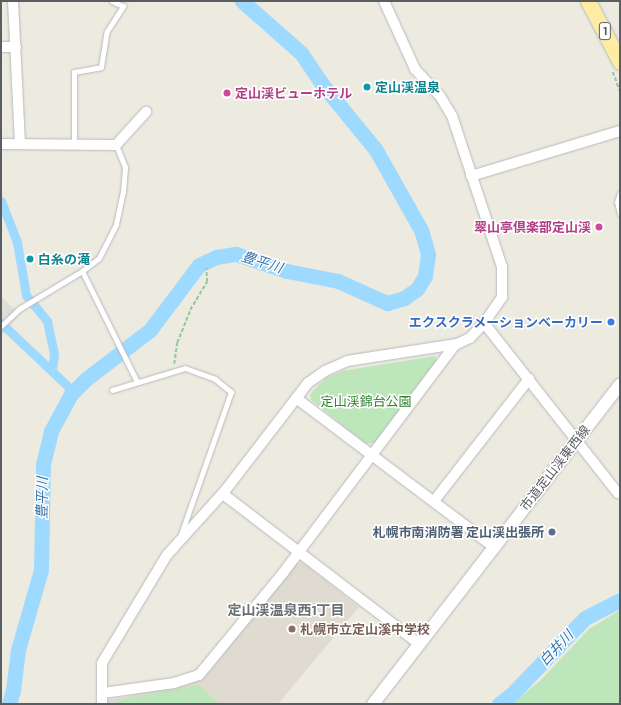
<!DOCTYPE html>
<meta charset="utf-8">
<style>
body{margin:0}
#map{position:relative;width:621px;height:705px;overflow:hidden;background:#edeae0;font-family:Barlow,"Noto Sans JP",sans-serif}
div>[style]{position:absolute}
.industrial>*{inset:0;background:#e0ddd8}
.education>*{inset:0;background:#dfdbd1}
.green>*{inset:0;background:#bde6bb}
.canal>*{height:9px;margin:-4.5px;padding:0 4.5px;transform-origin:4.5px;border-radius:4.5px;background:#9edaff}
.river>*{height:15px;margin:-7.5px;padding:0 7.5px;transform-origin:7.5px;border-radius:7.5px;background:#9edaff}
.path>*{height:1.5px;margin-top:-0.75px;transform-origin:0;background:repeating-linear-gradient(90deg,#94c7a0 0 4px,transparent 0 6px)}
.roads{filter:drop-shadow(0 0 1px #b6b9be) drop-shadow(0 0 1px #b6b9be)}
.service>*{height:5px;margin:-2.5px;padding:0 2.5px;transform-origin:2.5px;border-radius:2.5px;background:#fff}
.minor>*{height:10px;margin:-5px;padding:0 5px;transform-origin:5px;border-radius:5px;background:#fff}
.tertiary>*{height:12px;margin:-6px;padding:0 6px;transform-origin:6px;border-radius:6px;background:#fff}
.primary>*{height:15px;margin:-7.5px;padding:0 7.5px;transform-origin:7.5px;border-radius:7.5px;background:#ffeca3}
.dots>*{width:11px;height:11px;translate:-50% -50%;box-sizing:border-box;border:2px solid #fff;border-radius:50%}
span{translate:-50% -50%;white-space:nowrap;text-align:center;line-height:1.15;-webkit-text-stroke:3px #fff;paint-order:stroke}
.shield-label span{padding:1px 3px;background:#fff;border:1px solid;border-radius:3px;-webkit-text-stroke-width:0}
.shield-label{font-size:12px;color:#595e62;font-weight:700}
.culture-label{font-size:13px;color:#0d838f;font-weight:700}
.left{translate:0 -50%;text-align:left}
.hotel-label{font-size:13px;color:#b23c85;font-weight:700}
.right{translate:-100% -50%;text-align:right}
.shop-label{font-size:13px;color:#366cbe;font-weight:700}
.park-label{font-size:13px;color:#308230}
.street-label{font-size:13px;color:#595e62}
.service-label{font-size:13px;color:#4e5e75;font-weight:700}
.education-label{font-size:13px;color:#785e54;font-weight:700}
.water-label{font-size:14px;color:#3675ac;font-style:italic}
.neighbourhood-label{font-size:14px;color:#6a7074;font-weight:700}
.frame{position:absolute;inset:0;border:2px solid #595e62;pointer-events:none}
</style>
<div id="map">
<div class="industrial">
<div style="clip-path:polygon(1px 297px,20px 314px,1px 336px)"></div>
</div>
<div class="education">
<div style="clip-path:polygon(302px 562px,359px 607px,278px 704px,108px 704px,108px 700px,191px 684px,206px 676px,296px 564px)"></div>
</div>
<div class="green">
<div style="clip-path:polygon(435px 356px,438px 363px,375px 444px,365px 443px,311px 400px,310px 395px,313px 391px,326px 378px,342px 371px)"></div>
<div style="clip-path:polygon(620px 610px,620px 704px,512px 704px,542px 679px,589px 629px)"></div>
<div style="clip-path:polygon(199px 685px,219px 704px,115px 704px,115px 701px)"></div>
</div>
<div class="canal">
<div style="left:1px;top:201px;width:44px;rotate:68.7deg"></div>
<div style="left:17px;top:242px;width:54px;rotate:80.4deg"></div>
<div style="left:26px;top:295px;width:33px;rotate:51deg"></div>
<div style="left:47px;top:321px;width:34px;rotate:78deg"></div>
<div style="left:54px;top:354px;width:17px;rotate:97deg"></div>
<div style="left:1px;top:323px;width:100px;rotate:43.4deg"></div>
</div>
<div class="river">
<div style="left:9px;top:704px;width:15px;rotate:-74deg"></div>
<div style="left:13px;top:690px;width:40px;rotate:-82.9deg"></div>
<div style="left:18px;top:650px;width:83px;rotate:-74deg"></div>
<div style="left:41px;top:570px;width:106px;rotate:-88.9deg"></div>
<div style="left:43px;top:464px;width:34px;rotate:-76deg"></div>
<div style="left:51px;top:431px;width:42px;rotate:-61.6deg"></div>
<div style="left:71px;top:394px;width:21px;rotate:-45deg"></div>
<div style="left:86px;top:379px;width:81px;rotate:-37.4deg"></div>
<div style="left:150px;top:330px;width:81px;rotate:-53deg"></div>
<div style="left:199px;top:265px;width:19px;rotate:-25deg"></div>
<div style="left:216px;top:257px;width:20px;rotate:-9deg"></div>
<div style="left:236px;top:254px;width:54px;rotate:18.4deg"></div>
<div style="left:287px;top:271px;width:52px;rotate:11.1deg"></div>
<div style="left:338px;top:281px;width:54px;rotate:24.2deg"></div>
<div style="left:387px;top:303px;width:18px;rotate:-16deg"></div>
<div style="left:404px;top:298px;width:16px;rotate:-35deg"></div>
<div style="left:417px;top:289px;width:15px;rotate:-58deg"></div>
<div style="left:425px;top:276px;width:22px;rotate:-82deg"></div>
<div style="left:428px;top:254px;width:25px;rotate:-106deg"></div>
<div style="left:421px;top:230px;width:92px;rotate:-119.4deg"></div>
<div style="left:376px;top:150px;width:85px;rotate:-129.3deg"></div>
<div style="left:322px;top:84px;width:37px;rotate:-124deg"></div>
<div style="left:301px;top:53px;width:79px;rotate:-138.6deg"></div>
<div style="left:499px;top:704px;width:16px;rotate:-38deg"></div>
<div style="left:512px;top:694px;width:105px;rotate:-46.2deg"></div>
<div style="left:585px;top:618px;width:39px;rotate:-27deg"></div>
</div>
<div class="path">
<div style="left:613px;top:72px;width:20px;rotate:70deg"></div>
<div style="left:174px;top:364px;width:21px;rotate:-82deg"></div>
<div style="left:177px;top:343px;width:35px;rotate:-68deg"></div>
<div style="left:190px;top:310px;width:33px;rotate:-59deg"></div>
<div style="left:207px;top:282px;width:14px;rotate:-94deg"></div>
</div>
<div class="roads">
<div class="service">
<div style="left:74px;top:144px;width:72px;rotate:-90deg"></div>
<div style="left:74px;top:72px;width:27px;rotate:-10deg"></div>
<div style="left:101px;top:67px;width:36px;rotate:-81deg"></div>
<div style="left:107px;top:31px;width:30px;rotate:-57deg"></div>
<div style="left:123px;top:6px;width:12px;rotate:-156deg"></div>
<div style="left:620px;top:193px;width:9px;rotate:108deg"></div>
<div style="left:617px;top:202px;width:12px;rotate:76deg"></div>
<div style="left:82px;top:271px;width:124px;rotate:63.6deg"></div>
<div style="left:1px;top:326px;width:25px;rotate:-43deg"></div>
<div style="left:19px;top:309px;width:74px;rotate:-31.1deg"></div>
<div style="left:82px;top:271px;width:21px;rotate:-37deg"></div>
<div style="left:99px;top:258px;width:38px;rotate:-63deg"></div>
<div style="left:116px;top:224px;width:34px;rotate:-78deg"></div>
<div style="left:123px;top:191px;width:24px;rotate:-85deg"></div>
<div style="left:125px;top:167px;width:24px;rotate:-112deg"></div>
<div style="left:112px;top:390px;width:76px;rotate:-16.8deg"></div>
<div style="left:185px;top:368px;width:32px;rotate:20deg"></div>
<div style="left:215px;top:379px;width:21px;rotate:39deg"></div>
<div style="left:231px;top:392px;width:154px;rotate:109.4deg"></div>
</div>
<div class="minor">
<div style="left:13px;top:1px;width:142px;rotate:87.2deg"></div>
<div style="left:1px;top:47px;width:15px"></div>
<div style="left:1px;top:144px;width:115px;rotate:0.5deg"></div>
<div style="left:116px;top:145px;width:45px;rotate:-47.7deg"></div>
<div style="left:471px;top:176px;width:156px;rotate:-16.8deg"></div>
<div style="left:484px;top:323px;width:216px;rotate:51.8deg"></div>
<div style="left:618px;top:493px;width:3px;rotate:-45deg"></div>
<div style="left:296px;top:398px;width:248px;rotate:37deg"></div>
<div style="left:223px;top:494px;width:247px;rotate:37.4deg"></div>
<div style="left:434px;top:501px;width:155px;rotate:-52.1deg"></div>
<div style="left:103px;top:693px;width:72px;rotate:-8deg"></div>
<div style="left:174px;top:683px;width:26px;rotate:-18deg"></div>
<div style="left:199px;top:675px;width:132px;rotate:-50.5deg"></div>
<div style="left:283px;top:573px;width:286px;rotate:-53deg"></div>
<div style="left:102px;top:704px;width:41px;rotate:-90deg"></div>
<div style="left:102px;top:663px;width:126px;rotate:-59deg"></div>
<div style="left:167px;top:555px;width:85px;rotate:-47.9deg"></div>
<div style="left:224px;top:492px;width:138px;rotate:-52.4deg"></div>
<div style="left:308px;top:383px;width:21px;rotate:-35deg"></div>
<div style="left:325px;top:371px;width:24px;rotate:-24deg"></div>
<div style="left:347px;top:361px;width:111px;rotate:-8.8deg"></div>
<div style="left:457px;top:344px;width:14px;rotate:-25deg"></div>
<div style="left:470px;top:338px;width:21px;rotate:-47deg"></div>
<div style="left:484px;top:323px;width:32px;rotate:-55deg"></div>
<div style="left:502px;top:297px;width:30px;rotate:-90deg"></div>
<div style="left:502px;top:267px;width:159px;rotate:-108.3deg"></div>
<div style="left:452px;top:116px;width:23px;rotate:-121deg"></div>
<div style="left:440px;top:96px;width:37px;rotate:-133deg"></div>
<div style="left:415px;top:69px;width:75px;rotate:-114.5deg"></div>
</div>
<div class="tertiary">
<div style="left:373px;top:704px;width:404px;rotate:-52.3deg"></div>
</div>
<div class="primary">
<div style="left:588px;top:1px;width:69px;rotate:62.3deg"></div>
</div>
</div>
<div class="dots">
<div style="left:367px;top:87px;background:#0f9aa8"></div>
<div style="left:227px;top:93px;background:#d1479c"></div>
<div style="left:599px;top:227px;background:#d1479c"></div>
<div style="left:30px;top:259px;background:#0f9aa8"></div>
<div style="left:611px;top:322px;background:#3f7fe0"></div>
<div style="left:552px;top:532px;background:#5c6f8a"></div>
<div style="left:292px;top:629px;background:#8d6e63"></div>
</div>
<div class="shield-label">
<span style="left:605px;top:31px">1</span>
</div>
<div class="culture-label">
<span class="left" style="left:375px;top:87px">定山渓温泉</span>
<span class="left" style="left:38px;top:259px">白糸の滝</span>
</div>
<div class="hotel-label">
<span class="left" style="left:235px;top:93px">定山渓ビューホテル</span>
<span class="right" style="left:591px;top:227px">翠山亭倶楽部定山渓</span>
</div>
<div class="shop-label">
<span class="right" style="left:603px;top:322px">エクスクラメーションベーカリー</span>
</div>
<div class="park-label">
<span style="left:366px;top:401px">定山渓錦台公園</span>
</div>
<div class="street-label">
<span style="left:555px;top:468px;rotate:-52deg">市道定山渓東西線</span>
</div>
<div class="service-label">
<span class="right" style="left:544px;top:532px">札幌市南消防署 定山渓出張所</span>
</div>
<div class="education-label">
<span class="left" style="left:300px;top:629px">札幌市立定山溪中学校</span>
</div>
<div class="water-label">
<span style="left:262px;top:262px;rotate:18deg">豊平川</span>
<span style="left:42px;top:498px;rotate:-89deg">豊平川</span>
<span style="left:556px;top:648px;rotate:-47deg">白井川</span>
</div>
<div class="neighbourhood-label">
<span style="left:286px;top:610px">定山渓温泉西1丁目</span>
</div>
<div class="frame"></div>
</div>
